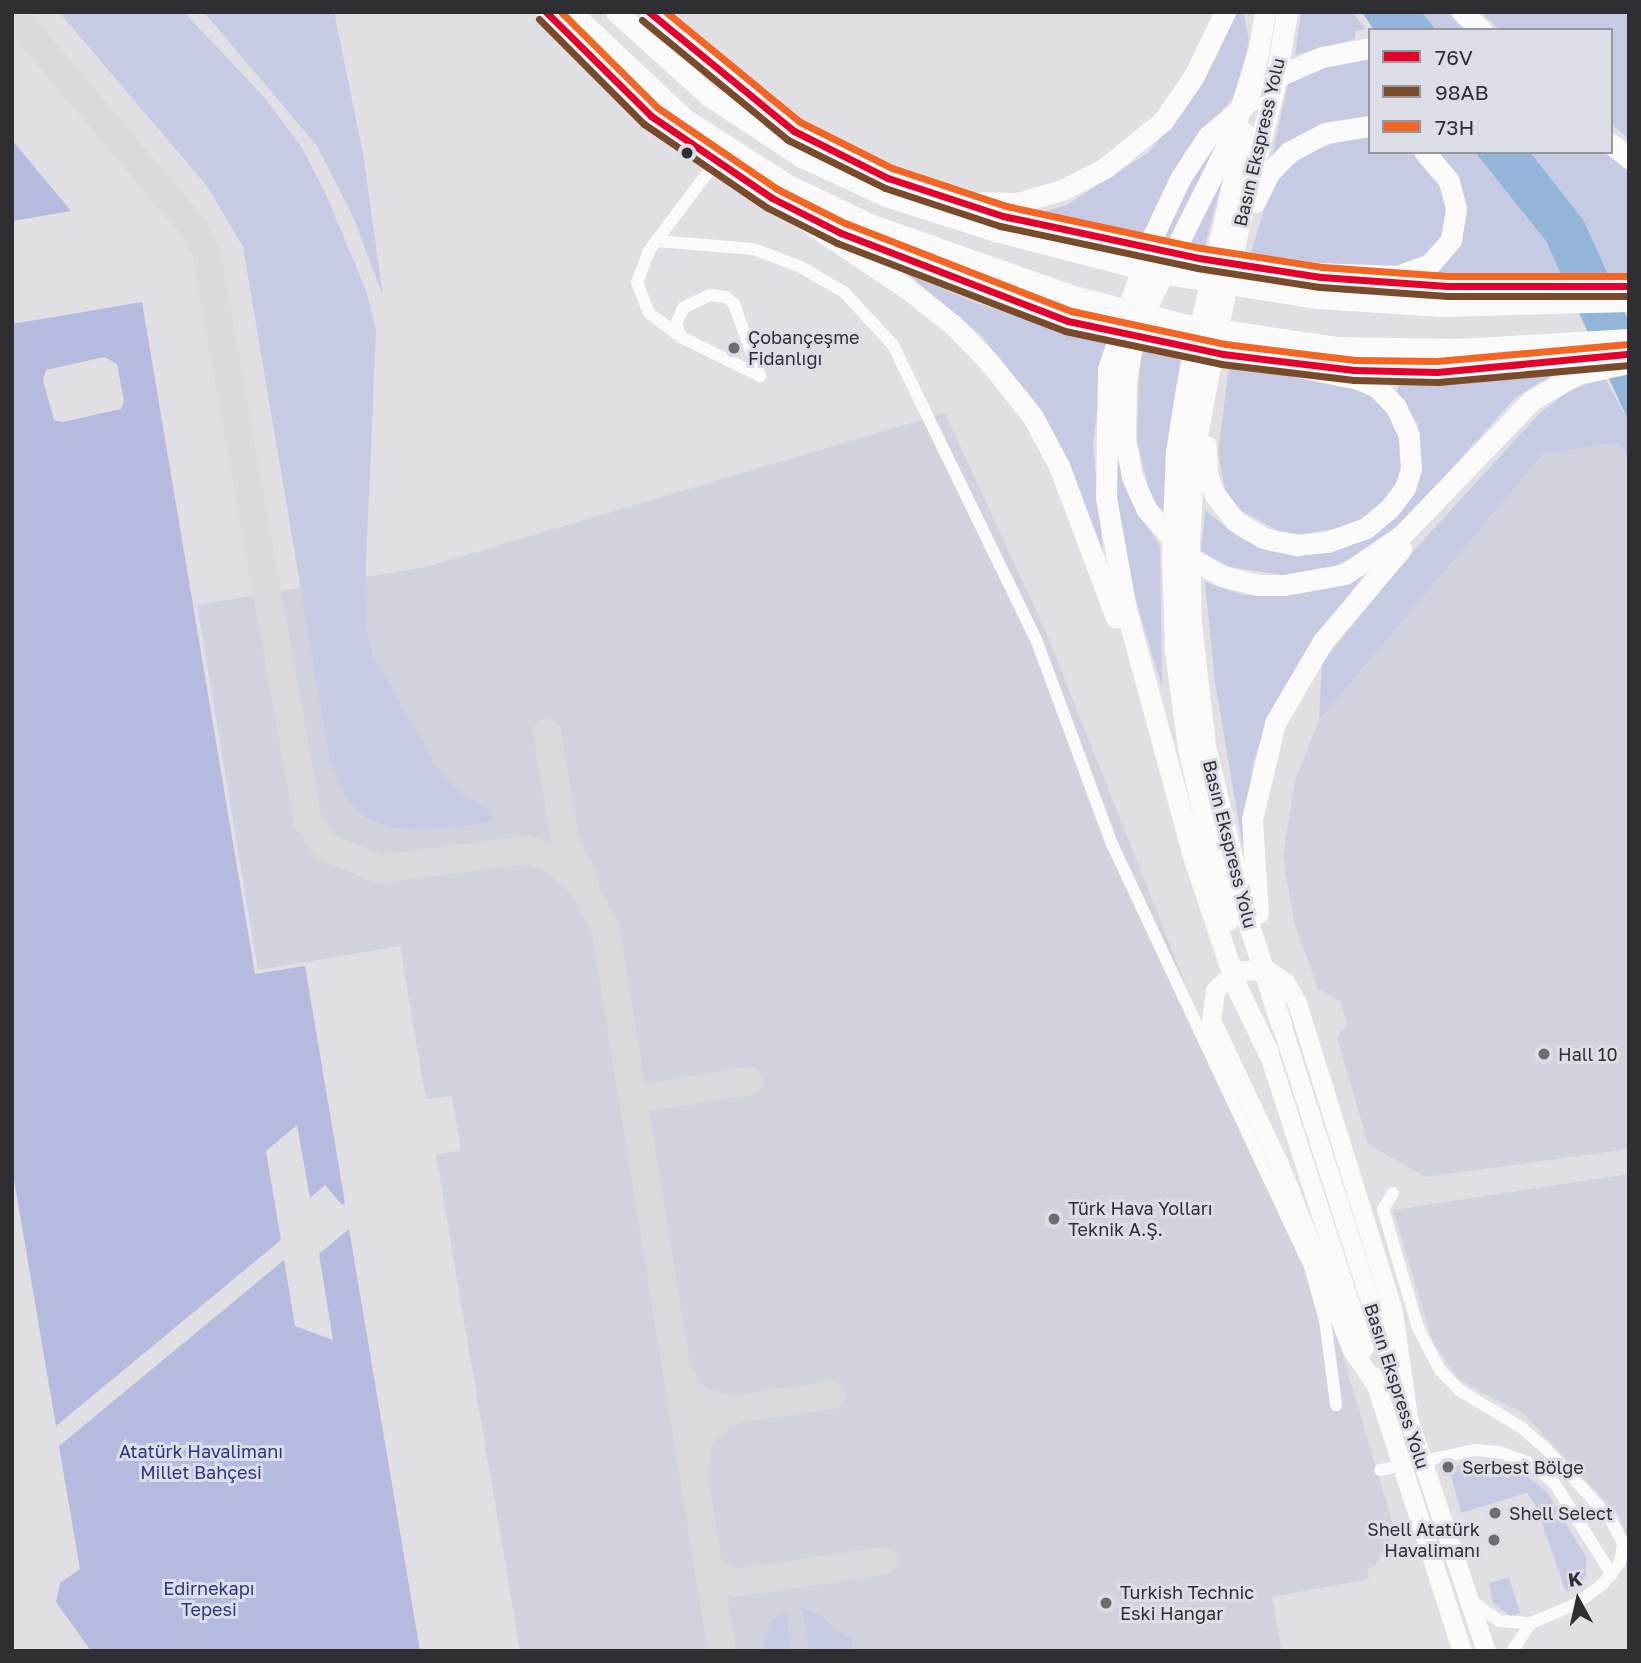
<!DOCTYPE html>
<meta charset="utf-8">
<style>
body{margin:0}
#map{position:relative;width:1641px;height:1663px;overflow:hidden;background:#dfdfe4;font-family:"Golos Text",sans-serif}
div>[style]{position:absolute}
.built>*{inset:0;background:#d0d2de}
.green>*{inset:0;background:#c6cbe3}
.forest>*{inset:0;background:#b5bbde}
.water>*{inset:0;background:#93b5da}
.taxiway>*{height:28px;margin:-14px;padding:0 14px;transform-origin:14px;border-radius:14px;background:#dadadd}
.street>*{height:12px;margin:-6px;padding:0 6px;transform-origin:6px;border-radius:6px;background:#fafafb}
.primary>*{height:19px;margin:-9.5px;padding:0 9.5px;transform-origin:9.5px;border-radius:9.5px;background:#fafafb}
.highway>*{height:21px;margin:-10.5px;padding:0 10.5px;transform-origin:10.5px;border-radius:10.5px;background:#fafafb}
.bus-1>*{height:7px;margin:-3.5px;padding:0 3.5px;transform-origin:3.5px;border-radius:3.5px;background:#e4002b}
.bus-2>*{height:7px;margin:-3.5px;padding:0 3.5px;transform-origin:3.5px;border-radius:3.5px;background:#7a4b2a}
.bus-3>*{height:7px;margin:-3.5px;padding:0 3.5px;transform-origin:3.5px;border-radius:3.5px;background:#f26522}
.dots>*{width:19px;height:19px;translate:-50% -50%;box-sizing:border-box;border:4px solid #dcdee7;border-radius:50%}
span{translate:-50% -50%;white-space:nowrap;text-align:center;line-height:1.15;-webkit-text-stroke:6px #dcdee7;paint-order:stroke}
.street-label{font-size:18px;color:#2e2f32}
.poi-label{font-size:18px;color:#2e2f32}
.left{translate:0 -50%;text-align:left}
.right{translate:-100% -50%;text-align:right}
.park-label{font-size:18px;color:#31357d}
.frame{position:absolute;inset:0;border:14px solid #2e2f32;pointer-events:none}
.legend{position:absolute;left:1368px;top:28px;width:245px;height:126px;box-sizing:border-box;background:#dcdee7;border:2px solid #96989f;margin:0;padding:9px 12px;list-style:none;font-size:21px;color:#2e2f32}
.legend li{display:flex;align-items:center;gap:14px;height:35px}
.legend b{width:35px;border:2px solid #96989f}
.north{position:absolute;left:1543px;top:1565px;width:70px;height:70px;-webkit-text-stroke:5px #dcdee7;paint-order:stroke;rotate:352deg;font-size:19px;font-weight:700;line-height:28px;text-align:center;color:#2e2f32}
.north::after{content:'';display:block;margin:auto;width:24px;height:32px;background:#2e2f32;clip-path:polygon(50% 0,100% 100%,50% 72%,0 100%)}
</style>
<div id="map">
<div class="built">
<div style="clip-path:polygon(945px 413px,1047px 634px,1211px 1049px,1332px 1320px,1395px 1531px,1375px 1566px,1367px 1569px,1369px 1579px,1272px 1597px,1282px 1651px,520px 1651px,436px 1155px,461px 1150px,452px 1096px,426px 1099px,400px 946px,258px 970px,197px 605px,426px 567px)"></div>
<div style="clip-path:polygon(1618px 443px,1629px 455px,1629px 1149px,1425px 1177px,1368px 1144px,1337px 1037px,1347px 1026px,1341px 1002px,1318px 989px,1294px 922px,1283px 857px,1295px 780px,1319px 720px,1544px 453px)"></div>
<div style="clip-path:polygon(1629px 1174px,1629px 1541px,1619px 1516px,1524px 1414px,1459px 1380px,1432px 1340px,1393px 1210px)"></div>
</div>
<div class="green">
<div style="clip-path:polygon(59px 12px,184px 12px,263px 96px,301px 146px,325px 192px,367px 293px,376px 331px,365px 586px,366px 629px,373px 656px,436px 766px,453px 787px,484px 808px,490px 807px,493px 822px,422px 830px,392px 827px,365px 817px,349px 802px,330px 761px,243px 247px,207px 186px)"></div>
<div style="clip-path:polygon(204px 12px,334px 12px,363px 153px,383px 296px,352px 214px,317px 146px)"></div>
<div style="clip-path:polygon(1235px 12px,1243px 12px,1249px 40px,1237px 93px,1197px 140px,1145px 238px,1034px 214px,1065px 206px,1148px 153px,1188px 105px,1216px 58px)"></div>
<div style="clip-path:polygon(1301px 12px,1352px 12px,1366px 29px,1355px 31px,1355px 39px,1295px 55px)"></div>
<div style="clip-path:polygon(1422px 12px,1446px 12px,1467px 30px,1436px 30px)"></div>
<div style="clip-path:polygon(1480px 12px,1629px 12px,1629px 139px,1611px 124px,1611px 30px,1500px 30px)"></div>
<div style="clip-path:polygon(1370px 55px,1370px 118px,1272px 156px,1288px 84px,1324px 66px)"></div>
<div style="clip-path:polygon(1364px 134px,1370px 139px,1370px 152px,1411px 152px,1436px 174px,1445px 193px,1447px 234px,1418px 267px,1319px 263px,1251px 253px,1269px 192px,1288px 168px,1316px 149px)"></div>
<div style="clip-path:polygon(1222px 137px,1168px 241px,1162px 240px,1190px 181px)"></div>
<div style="clip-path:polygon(1436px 152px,1475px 152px,1546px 241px,1567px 280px,1430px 276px,1456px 246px)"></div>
<div style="clip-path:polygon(1530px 152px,1610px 152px,1629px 167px,1629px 278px,1609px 278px,1584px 221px)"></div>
<div style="clip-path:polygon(1222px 181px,1204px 249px,1187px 246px)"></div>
<div style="clip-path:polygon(906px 273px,976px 303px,1106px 342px,1093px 443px,1103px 553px,1070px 467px,1045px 420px,982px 336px)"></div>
<div style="clip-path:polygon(1140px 351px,1180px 358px,1164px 518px,1149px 490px,1137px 439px)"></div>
<div style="clip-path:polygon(1229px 367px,1337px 379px,1381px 400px,1401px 433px,1404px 471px,1390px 499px,1354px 525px,1304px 534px,1280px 532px,1237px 508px,1225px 489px,1218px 453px)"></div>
<div style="clip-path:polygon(1547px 371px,1551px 376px,1516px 397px,1399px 527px,1367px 551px,1335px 566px,1283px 575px,1230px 567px,1201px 551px,1205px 510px,1240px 538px,1270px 551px,1297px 556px,1327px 550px,1420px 468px,1418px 425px,1397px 391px,1400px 379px)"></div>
<div style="clip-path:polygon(1605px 378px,1629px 422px,1629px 455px,1618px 443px,1544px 453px,1319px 720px,1322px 663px,1407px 558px,1539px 414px,1568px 391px)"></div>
<div style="clip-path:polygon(1117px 458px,1134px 505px,1160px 546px,1162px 687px,1126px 567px,1114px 483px)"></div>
<div style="clip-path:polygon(1368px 569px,1307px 652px,1266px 726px,1253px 762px,1243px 847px,1215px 682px,1205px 582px,1243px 595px,1273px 596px,1346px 581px)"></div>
<div style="clip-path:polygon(1478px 1461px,1516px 1468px,1547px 1492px,1586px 1557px,1586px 1575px,1579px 1587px,1566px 1592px,1536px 1506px,1527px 1493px,1461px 1513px,1449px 1468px)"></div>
<div style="clip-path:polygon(1509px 1577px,1520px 1613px,1510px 1616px,1493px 1603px,1489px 1583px)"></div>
<div style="clip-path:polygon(802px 1608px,822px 1615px,836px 1631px,851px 1638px,853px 1651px,810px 1651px)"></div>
<div style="clip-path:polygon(786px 1610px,791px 1651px,763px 1651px,771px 1621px)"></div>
</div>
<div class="forest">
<div style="clip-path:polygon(12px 140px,71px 211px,12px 221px)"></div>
<div style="clip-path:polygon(evenodd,142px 302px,255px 974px,305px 966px,345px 1203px,342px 1205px,325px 1185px,310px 1198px,297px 1125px,266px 1151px,281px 1240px,56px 1426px,12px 1168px,12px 324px,142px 302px,104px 357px,117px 364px,124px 401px,121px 409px,63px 422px,54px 420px,43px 380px,46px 370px,104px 357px)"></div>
<div style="clip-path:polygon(349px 1229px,420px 1651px,91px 1651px,56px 1602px,60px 1583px,80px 1569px,59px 1446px,284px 1260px,295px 1326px,333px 1340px,319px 1254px)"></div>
</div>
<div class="water">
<div style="clip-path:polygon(1362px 12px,1422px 12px,1436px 30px,1374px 30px)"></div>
<div style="clip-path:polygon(1475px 152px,1530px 152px,1584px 221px,1629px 322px,1629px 422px,1546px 241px)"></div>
</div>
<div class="taxiway">
<div style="left:12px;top:13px;width:285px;rotate:49.8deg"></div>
<div style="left:196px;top:231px;width:22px;rotate:63deg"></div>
<div style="left:206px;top:251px;width:580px;rotate:79.87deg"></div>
<div style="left:308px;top:822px;width:31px;rotate:54deg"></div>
<div style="left:326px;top:847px;width:58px;rotate:22.2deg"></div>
<div style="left:380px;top:869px;width:149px;rotate:-7.3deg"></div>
<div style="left:528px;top:850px;width:24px;rotate:19deg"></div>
<div style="left:551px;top:858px;width:40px;rotate:40deg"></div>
<div style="left:582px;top:884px;width:48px;rotate:61.3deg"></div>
<div style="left:605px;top:926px;width:734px;rotate:80.83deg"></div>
<div style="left:547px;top:733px;width:107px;rotate:80.3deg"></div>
<div style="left:565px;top:838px;width:48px;rotate:65.6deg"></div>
<div style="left:633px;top:1100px;width:118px;rotate:-9.3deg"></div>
<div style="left:680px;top:1372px;width:22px;rotate:63deg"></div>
<div style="left:690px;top:1392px;width:16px;rotate:45deg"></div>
<div style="left:701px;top:1403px;width:35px;rotate:10deg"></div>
<div style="left:735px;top:1409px;width:31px;rotate:147deg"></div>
<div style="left:709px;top:1426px;width:22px;rotate:122deg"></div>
<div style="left:697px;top:1445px;width:22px;rotate:95deg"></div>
<div style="left:717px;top:1412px;width:116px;rotate:-8.4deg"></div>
<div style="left:709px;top:1572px;width:28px;rotate:23deg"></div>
<div style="left:735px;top:1583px;width:150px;rotate:-8.5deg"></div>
</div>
<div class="street">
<div style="left:715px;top:163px;width:110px;rotate:126.9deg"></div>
<div style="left:649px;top:251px;width:33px;rotate:111deg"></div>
<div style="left:637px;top:282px;width:33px;rotate:69deg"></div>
<div style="left:649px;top:313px;width:40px;rotate:37deg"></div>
<div style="left:681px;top:337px;width:14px;rotate:-111deg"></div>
<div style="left:676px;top:324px;width:17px;rotate:-66deg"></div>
<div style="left:683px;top:308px;width:30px;rotate:-26deg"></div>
<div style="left:710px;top:295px;width:16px;rotate:7deg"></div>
<div style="left:726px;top:297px;width:11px;rotate:41deg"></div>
<div style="left:734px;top:304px;width:77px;rotate:70.1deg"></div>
<div style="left:657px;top:241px;width:97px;rotate:4.7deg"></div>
<div style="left:754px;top:249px;width:50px;rotate:21deg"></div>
<div style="left:801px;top:267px;width:50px;rotate:30.2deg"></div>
<div style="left:844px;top:292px;width:72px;rotate:47.2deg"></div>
<div style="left:893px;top:345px;width:327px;rotate:64.1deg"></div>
<div style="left:1036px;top:639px;width:219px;rotate:69.7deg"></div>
<div style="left:1112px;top:844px;width:467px;rotate:64.9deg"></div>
<div style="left:1310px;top:1267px;width:55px;rotate:74.2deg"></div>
<div style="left:1325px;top:1320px;width:86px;rotate:82.6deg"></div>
<div style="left:681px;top:337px;width:88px;rotate:26.3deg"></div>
<div style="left:1393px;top:1193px;width:19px;rotate:122deg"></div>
<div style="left:1383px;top:1209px;width:124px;rotate:73.6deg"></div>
<div style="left:1418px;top:1328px;width:47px;rotate:62.4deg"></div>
<div style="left:1440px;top:1370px;width:28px;rotate:46deg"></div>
<div style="left:1459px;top:1390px;width:74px;rotate:31.1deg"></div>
<div style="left:1522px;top:1428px;width:32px;rotate:41deg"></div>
<div style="left:1546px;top:1449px;width:94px;rotate:47.2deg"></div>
<div style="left:1610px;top:1518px;width:29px;rotate:63deg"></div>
<div style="left:1623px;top:1544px;width:18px;rotate:99deg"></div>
<div style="left:1620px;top:1562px;width:28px;rotate:128deg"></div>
<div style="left:1603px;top:1584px;width:36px;rotate:144deg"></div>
<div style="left:1574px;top:1605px;width:47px;rotate:157.3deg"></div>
<div style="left:1531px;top:1623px;width:34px;rotate:124deg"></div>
<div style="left:1380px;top:1470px;width:97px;rotate:-11.9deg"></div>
<div style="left:1475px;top:1450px;width:25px;rotate:5deg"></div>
<div style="left:1500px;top:1452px;width:34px;rotate:21deg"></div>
<div style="left:1532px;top:1464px;width:30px;rotate:41deg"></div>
<div style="left:1555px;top:1484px;width:107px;rotate:57.9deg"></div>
<div style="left:1469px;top:1599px;width:37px;rotate:36deg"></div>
<div style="left:1499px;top:1621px;width:32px;rotate:4deg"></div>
</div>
<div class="primary">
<div style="left:546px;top:12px;width:148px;rotate:44.7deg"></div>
<div style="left:651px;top:116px;width:79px;rotate:36.3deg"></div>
<div style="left:715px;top:163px;width:82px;rotate:31deg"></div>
<div style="left:649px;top:12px;width:138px;rotate:40.6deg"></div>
<div style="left:782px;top:122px;width:80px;rotate:29.1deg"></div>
<div style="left:852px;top:161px;width:88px;rotate:21.9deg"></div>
<div style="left:969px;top:206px;width:236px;rotate:12.7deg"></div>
<div style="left:1199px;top:258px;width:102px;rotate:9deg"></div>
<div style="left:821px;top:223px;width:266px;rotate:21.6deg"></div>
<div style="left:1068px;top:321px;width:73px;rotate:14.2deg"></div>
<div style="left:1139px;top:339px;width:163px;rotate:9.2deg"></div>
<div style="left:1382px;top:282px;width:247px;rotate:0.9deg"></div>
<div style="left:1340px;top:369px;width:97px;rotate:1.8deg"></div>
<div style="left:1437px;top:372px;width:193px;rotate:-5.4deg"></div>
<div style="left:1281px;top:1024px;width:374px;rotate:72.2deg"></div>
<div style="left:1268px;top:1052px;width:311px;rotate:72deg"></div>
<div style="left:1373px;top:1376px;width:289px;rotate:72.1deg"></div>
<div style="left:1377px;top:1387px;width:45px;rotate:-124deg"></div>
<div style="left:1352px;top:1350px;width:200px;rotate:-111.4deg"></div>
<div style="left:1279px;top:1164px;width:159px;rotate:-115.3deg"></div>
<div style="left:1211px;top:1020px;width:30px;rotate:-82deg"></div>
<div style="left:1215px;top:990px;width:30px;rotate:-42deg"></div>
<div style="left:1237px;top:970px;width:32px;rotate:2deg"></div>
<div style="left:1269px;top:971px;width:21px;rotate:35deg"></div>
<div style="left:1286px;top:983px;width:23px;rotate:61deg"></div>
<div style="left:1297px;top:1003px;width:324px;rotate:72.7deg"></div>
<div style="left:1393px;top:1312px;width:112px;rotate:81.8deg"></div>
<div style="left:1406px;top:1412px;width:252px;rotate:71.5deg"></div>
</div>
<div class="highway">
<div style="left:571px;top:12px;width:156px;rotate:43.2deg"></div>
<div style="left:685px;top:119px;width:122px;rotate:32.7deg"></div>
<div style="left:788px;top:185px;width:93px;rotate:25.5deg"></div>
<div style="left:872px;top:225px;width:217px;rotate:19.4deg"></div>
<div style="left:1077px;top:297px;width:114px;rotate:14.2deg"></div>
<div style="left:1188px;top:325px;width:151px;rotate:8.4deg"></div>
<div style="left:1337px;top:347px;width:120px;rotate:1deg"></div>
<div style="left:1457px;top:349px;width:172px;rotate:-3.3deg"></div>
<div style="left:616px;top:12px;width:125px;rotate:42.1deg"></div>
<div style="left:709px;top:96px;width:111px;rotate:33.3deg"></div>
<div style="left:802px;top:157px;width:93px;rotate:24.9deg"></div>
<div style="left:886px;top:196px;width:115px;rotate:17.7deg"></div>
<div style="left:996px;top:231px;width:162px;rotate:14.6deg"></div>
<div style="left:1153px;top:272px;width:167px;rotate:9deg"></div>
<div style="left:1318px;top:298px;width:124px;rotate:3.7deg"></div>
<div style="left:1442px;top:306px;width:187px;rotate:-1.5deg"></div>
<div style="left:1462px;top:12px;width:26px;rotate:43deg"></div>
<div style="left:1257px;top:55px;width:84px;rotate:107.4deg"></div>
<div style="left:1232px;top:135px;width:189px;rotate:116.4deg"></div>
<div style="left:1148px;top:304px;width:46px;rotate:110.4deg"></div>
<div style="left:1132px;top:347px;width:36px;rotate:100deg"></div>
<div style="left:1126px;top:382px;width:58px;rotate:91deg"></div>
<div style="left:1125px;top:440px;width:38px;rotate:79deg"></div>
<div style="left:1132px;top:477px;width:35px;rotate:66deg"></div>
<div style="left:1146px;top:509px;width:64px;rotate:48.1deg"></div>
<div style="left:1189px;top:557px;width:38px;rotate:30deg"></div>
<div style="left:1222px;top:576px;width:37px;rotate:14deg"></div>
<div style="left:1258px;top:585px;width:27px"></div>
<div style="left:1285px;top:585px;width:61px;rotate:-10.4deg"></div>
<div style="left:1345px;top:574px;width:68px;rotate:-34.2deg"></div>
<div style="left:1401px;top:536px;width:189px;rotate:-46.1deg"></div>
<div style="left:1532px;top:400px;width:52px;rotate:-30deg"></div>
<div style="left:1577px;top:374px;width:53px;rotate:-11.9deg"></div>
<div style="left:1255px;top:69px;width:58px;rotate:-80deg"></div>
<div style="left:732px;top:96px;width:71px;rotate:29.4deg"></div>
<div style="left:1611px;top:144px;width:23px;rotate:38deg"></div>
<div style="left:920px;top:189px;width:55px;rotate:13.8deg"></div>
<div style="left:973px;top:202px;width:44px;rotate:1.3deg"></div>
<div style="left:1017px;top:203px;width:47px;rotate:-16.1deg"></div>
<div style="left:1062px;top:190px;width:48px;rotate:-27.1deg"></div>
<div style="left:1105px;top:168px;width:75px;rotate:-39deg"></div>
<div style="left:1163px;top:121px;width:55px;rotate:-55.4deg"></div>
<div style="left:1194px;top:76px;width:71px;rotate:-64.2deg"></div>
<div style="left:772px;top:198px;width:160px;rotate:33.8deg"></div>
<div style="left:905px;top:287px;width:61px;rotate:38.4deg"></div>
<div style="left:953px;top:325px;width:52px;rotate:45.8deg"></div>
<div style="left:989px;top:362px;width:70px;rotate:51.3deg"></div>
<div style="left:1033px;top:417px;width:55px;rotate:62deg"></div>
<div style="left:1059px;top:466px;width:162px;rotate:69.4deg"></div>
<div style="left:1255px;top:202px;width:32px;rotate:-64deg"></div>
<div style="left:1269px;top:173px;width:29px;rotate:-46deg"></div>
<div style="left:1289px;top:152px;width:41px;rotate:-27.8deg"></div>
<div style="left:1325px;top:133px;width:46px;rotate:-8.8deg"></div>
<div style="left:1284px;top:272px;width:113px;rotate:2deg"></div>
<div style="left:1397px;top:276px;width:35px;rotate:-20deg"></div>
<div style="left:1430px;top:264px;width:32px;rotate:-49deg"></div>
<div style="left:1451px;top:240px;width:32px;rotate:-81deg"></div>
<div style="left:1456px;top:208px;width:28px;rotate:-105deg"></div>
<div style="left:1449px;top:181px;width:38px;rotate:-130deg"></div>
<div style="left:1206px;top:446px;width:29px;rotate:88deg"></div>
<div style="left:1207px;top:475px;width:22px;rotate:68deg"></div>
<div style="left:1215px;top:495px;width:33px;rotate:52deg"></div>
<div style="left:1235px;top:521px;width:33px;rotate:31deg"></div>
<div style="left:1263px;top:538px;width:35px;rotate:12deg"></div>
<div style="left:1297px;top:545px;width:30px;rotate:-6deg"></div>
<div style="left:1327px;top:542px;width:41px;rotate:-19.7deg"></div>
<div style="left:1366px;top:528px;width:30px;rotate:-40deg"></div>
<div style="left:1389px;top:509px;width:26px;rotate:-53deg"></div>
<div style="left:1405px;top:488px;width:21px;rotate:-73deg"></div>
<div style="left:1411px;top:468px;width:32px;rotate:-94deg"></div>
<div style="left:1409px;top:436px;width:32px;rotate:-114deg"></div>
<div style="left:1396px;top:407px;width:28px;rotate:-134deg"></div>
<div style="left:1377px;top:387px;width:21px;rotate:-157deg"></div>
<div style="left:1358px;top:379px;width:75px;rotate:-168.4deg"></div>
<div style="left:1258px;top:913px;width:94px;rotate:-93.7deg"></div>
<div style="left:1252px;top:819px;width:99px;rotate:-76.5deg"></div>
<div style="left:1275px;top:723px;width:95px;rotate:-59.7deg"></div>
<div style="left:1323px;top:641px;width:121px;rotate:-49.7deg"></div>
<div style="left:1228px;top:920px;width:177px;rotate:-103.1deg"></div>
<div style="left:1188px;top:748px;width:99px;rotate:-97.6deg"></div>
<div style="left:1175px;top:650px;width:96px;rotate:-91.8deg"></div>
<div style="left:1172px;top:554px;width:102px;rotate:-87.8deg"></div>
<div style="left:1176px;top:452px;width:65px;rotate:-81.1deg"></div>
<div style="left:1186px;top:388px;width:262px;rotate:-77.2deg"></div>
<div style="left:1281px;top:1024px;width:110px;rotate:-107.9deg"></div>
<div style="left:1247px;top:919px;width:179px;rotate:-103.6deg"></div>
<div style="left:1205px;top:745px;width:122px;rotate:-96.6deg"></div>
<div style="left:1191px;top:624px;width:80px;rotate:-91.4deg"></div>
<div style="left:1189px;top:544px;width:92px;rotate:-86.9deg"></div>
<div style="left:1194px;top:452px;width:61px;rotate:-79.6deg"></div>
<div style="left:1205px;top:392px;width:170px;rotate:-78.5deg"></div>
<div style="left:1239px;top:225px;width:140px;rotate:-75.6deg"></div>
<div style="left:1274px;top:89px;width:78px;rotate:-80.4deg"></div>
<div style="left:1268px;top:1052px;width:69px;rotate:-115.8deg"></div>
<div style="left:1238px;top:990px;width:141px;rotate:-108.6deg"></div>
<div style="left:1193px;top:856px;width:256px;rotate:-105.2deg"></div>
<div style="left:1126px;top:609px;width:113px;rotate:-100.2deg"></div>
<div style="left:1106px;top:498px;width:129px;rotate:-89.1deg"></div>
<div style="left:1108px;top:369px;width:138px;rotate:-71.4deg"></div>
<div style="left:1152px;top:238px;width:68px;rotate:-64.6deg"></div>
<div style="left:1181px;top:177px;width:49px;rotate:-56.6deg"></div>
<div style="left:1208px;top:136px;width:95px;rotate:-39.9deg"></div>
<div style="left:1281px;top:75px;width:45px;rotate:-23.7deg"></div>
<div style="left:1322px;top:57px;width:49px;rotate:-10.6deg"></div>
</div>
<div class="bus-1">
<div style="left:546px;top:12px;width:148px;rotate:44.7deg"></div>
<div style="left:651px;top:116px;width:146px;rotate:34.1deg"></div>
<div style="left:772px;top:198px;width:77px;rotate:26.9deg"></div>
<div style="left:841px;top:233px;width:243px;rotate:21.2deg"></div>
<div style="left:1068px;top:321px;width:158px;rotate:12deg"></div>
<div style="left:1223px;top:354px;width:132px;rotate:7deg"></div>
<div style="left:1354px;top:370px;width:83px;rotate:1.4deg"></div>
<div style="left:1437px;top:372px;width:193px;rotate:-5.4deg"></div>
<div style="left:649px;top:12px;width:188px;rotate:39.4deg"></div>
<div style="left:794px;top:131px;width:105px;rotate:26.6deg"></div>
<div style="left:888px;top:178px;width:121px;rotate:18.3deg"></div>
<div style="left:1003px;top:216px;width:200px;rotate:12.1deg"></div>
<div style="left:1199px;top:258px;width:123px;rotate:8.9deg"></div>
<div style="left:1321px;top:277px;width:127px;rotate:4.1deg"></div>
<div style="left:1448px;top:286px;width:181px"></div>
</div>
<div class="bus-2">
<div style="left:539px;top:19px;width:148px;rotate:45deg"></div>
<div style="left:644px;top:124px;width:148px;rotate:34.2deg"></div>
<div style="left:766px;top:207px;width:80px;rotate:26.9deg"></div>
<div style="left:837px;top:243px;width:244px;rotate:21.1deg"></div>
<div style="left:1065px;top:331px;width:159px;rotate:11.9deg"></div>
<div style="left:1221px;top:364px;width:134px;rotate:6.9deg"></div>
<div style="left:1354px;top:380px;width:84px;rotate:1.4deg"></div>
<div style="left:1438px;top:382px;width:192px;rotate:-5.1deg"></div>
<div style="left:642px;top:20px;width:189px;rotate:39.4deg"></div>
<div style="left:788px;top:140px;width:108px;rotate:26.3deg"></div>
<div style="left:885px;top:188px;width:121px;rotate:18.3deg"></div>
<div style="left:1000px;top:226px;width:201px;rotate:12deg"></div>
<div style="left:1197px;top:268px;width:124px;rotate:8.8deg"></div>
<div style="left:1320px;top:287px;width:128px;rotate:4deg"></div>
<div style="left:1448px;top:296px;width:181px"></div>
</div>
<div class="bus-3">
<div style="left:561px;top:12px;width:136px;rotate:44.7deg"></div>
<div style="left:658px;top:108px;width:144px;rotate:34.2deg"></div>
<div style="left:777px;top:189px;width:76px;rotate:26.6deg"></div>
<div style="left:845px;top:223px;width:243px;rotate:21.3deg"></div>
<div style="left:1071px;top:311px;width:157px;rotate:12.1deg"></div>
<div style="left:1225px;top:344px;width:131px;rotate:7deg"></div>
<div style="left:1355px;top:360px;width:82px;rotate:0.7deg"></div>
<div style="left:1437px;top:361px;width:192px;rotate:-5.1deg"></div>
<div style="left:666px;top:12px;width:173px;rotate:39.4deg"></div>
<div style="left:800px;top:122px;width:103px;rotate:26.6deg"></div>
<div style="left:892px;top:168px;width:120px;rotate:18.4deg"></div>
<div style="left:1006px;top:206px;width:199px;rotate:12.2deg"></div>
<div style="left:1201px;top:248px;width:122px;rotate:8.9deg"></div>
<div style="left:1322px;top:267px;width:126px;rotate:4.1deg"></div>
<div style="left:1448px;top:276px;width:181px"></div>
</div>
<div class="dots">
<div style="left:687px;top:153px;background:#2e2f32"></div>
<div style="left:734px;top:348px;background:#6c6d70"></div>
<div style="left:1544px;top:1054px;background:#6c6d70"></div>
<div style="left:1054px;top:1219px;background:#6c6d70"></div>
<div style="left:1448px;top:1467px;background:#6c6d70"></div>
<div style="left:1495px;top:1513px;background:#6c6d70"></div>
<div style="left:1494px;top:1540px;background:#6c6d70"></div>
<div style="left:1106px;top:1603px;background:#6c6d70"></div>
</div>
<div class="street-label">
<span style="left:1259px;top:142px;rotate:-77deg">Basın Ekspress Yolu</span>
<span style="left:1230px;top:844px;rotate:76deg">Basın Ekspress Yolu</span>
<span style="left:1397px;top:1386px;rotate:72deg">Basın Ekspress Yolu</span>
</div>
<div class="poi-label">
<span class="left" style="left:748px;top:348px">Çobançeşme<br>Fidanlığı</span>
<span class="left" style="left:1558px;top:1054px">Hall 10</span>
<span class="left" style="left:1068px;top:1219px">Türk Hava Yolları<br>Teknik A.Ş.</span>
<span class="left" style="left:1462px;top:1467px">Serbest Bölge</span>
<span class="left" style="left:1509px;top:1513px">Shell Select</span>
<span class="right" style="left:1480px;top:1540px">Shell Atatürk<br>Havalimanı</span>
<span class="left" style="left:1120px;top:1603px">Turkish Technic<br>Eski Hangar</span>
</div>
<div class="park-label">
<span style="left:201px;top:1462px">Atatürk Havalimanı<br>Millet Bahçesi</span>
<span style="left:209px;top:1599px">Edirnekapı<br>Tepesi</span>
</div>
<div class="frame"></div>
<ul class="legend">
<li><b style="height:9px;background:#e4002b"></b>76V</li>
<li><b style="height:9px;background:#7a4b2a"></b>98AB</li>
<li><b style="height:9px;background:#f26522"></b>73H</li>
</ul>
<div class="north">K</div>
</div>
